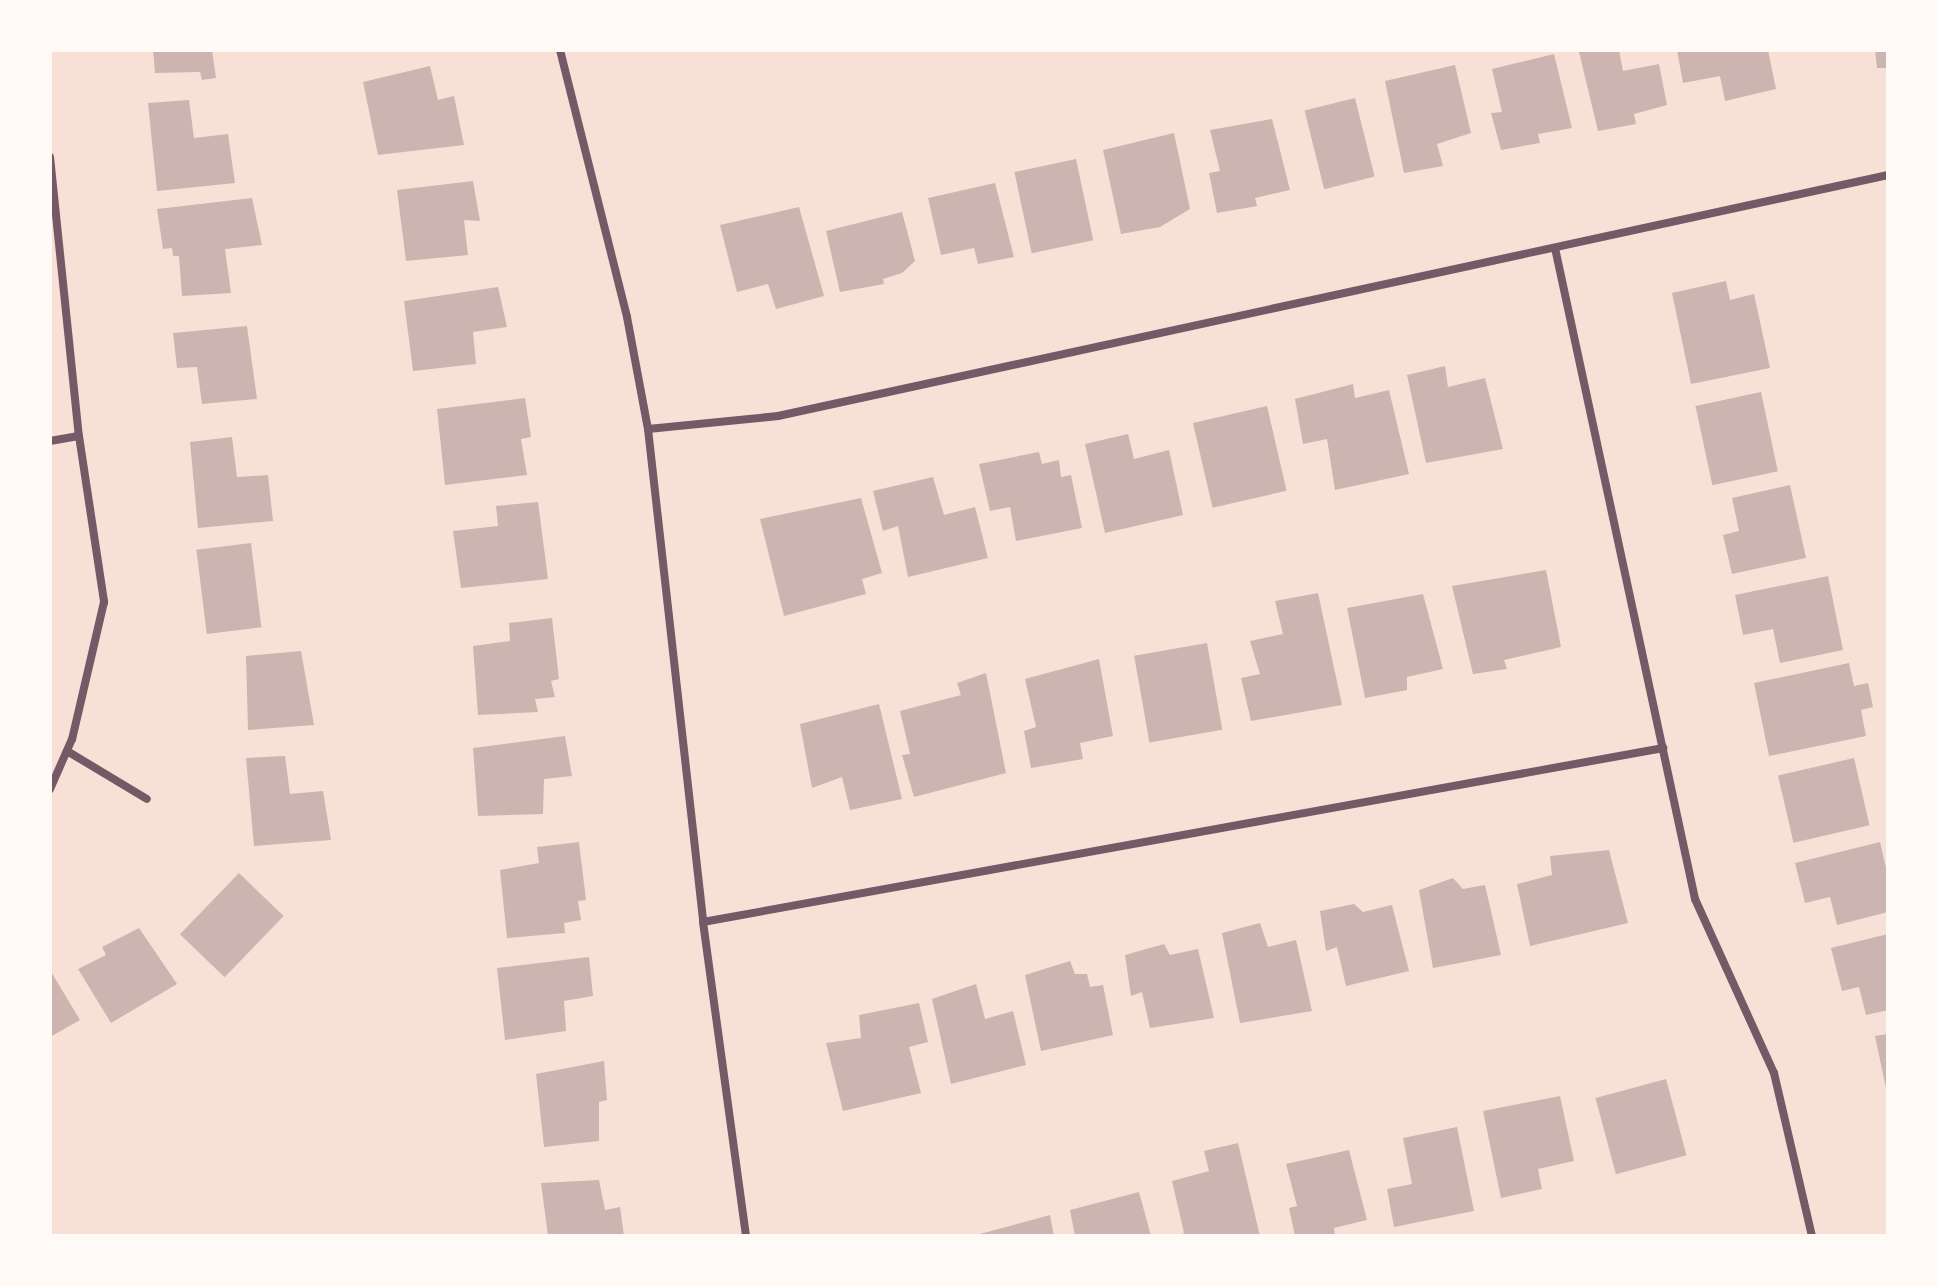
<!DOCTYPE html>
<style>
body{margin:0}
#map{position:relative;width:1938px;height:1286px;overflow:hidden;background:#f7e1d7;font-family:Inter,sans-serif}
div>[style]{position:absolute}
.building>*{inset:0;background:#ccb4b1;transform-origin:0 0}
.minor>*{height:8px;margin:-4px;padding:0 4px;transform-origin:4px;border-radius:4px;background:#755966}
span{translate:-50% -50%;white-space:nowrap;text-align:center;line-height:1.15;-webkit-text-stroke:8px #fffaf5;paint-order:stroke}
.frame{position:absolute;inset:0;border:52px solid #fffaf5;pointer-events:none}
</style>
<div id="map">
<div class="building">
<div style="clip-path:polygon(153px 50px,212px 50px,216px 78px,202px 80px,200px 72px,155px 73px)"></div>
<div style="clip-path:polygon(1619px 50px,1623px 71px,1659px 64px,1667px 105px,1634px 114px,1636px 124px,1598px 131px,1579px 52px)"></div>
<div style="clip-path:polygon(1677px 50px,1768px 50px,1776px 89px,1725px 101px,1720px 76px,1683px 83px)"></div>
<div style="clip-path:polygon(1875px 50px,1888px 50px,1888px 68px,1877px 68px)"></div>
<div style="clip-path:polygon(1554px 54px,1572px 128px,1538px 134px,1540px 143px,1501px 150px,1491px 113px,1502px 112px,1492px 69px)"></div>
<div style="clip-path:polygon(1455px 65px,1471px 133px,1437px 144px,1443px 166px,1404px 173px,1385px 81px)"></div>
<div style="clip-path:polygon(430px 66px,438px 100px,454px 96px,464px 145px,378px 155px,363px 82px)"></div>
<div style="left:1355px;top:98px;width:81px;height:52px;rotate:76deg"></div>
<div style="clip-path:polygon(189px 100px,194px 138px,228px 134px,235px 183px,157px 191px,148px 103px)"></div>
<div style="clip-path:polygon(1272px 119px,1290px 190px,1255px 198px,1257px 206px,1217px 213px,1209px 173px,1220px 171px,1210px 130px)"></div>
<div style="clip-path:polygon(1174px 133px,1190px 209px,1160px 227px,1121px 234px,1103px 150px)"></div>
<div style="left:1076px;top:159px;width:83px;height:63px;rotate:78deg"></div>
<div style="clip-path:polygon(473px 181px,480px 221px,464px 220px,468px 255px,406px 261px,397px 190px)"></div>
<div style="clip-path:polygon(995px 183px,1014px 257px,978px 264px,974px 248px,941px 255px,928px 198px)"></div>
<div style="clip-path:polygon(252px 198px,262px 245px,225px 249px,231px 293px,182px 296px,179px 256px,173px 256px,172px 248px,163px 249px,157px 209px)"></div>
<div style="clip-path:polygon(799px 207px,824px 296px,776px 309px,768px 284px,737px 292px,720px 225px)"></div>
<div style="clip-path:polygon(902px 212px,915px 261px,902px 273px,883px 279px,884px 284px,840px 292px,826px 231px)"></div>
<div style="clip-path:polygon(1726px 281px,1730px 300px,1754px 294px,1770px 368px,1691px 384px,1672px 293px)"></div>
<div style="clip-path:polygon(498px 287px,507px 327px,473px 332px,476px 364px,413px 371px,404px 301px)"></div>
<div style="clip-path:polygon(247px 326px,257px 399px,202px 404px,197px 367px,177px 368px,173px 333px)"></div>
<div style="clip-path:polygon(1445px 366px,1448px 387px,1485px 378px,1503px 449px,1426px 463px,1407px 375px)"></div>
<div style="clip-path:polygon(1353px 384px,1355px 398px,1389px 390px,1409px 474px,1335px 490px,1327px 439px,1303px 444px,1295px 399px)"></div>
<div style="left:1761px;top:392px;width:81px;height:67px;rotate:78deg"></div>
<div style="clip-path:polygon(525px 398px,531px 437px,521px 439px,527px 475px,445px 485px,437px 409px)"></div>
<div style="left:1267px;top:406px;width:87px;height:76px;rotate:77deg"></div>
<div style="clip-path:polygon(1128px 434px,1134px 459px,1169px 450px,1183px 515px,1105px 533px,1085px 444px)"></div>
<div style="clip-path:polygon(232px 437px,237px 477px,268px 475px,273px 521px,198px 528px,190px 442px)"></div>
<div style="clip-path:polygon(1039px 452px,1042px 464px,1059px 460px,1061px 477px,1071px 475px,1082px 528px,1016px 541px,1010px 507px,990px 511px,979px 464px)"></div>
<div style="clip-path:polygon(933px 477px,944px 515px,975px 507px,988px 558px,908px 577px,898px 526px,883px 531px,873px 491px)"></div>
<div style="clip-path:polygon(1790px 485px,1806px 558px,1732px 574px,1723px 535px,1739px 531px,1732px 498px)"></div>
<div style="clip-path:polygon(861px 498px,882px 573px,862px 579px,866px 594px,784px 616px,760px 519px)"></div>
<div style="clip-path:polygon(538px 502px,548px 579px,461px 588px,453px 531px,498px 526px,496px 506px)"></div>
<div style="left:251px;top:543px;width:85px;height:55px;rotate:83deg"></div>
<div style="clip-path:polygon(1546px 570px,1561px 647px,1504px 660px,1507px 669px,1473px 674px,1452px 586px)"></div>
<div style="clip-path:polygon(1828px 576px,1843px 650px,1780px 663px,1773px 629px,1743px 635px,1735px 595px)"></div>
<div style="clip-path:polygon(1318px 593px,1342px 705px,1251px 721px,1241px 678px,1260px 674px,1250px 641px,1283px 634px,1275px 601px)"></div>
<div style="clip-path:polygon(1423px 594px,1443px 669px,1407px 677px,1407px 690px,1365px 698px,1347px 608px)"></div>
<div style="clip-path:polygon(552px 618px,559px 679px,551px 681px,555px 697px,535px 699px,538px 712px,478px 715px,473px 646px,510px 641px,509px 623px)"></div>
<div style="left:1207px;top:643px;width:88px;height:74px;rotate:80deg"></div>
<div style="clip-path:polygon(301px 651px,314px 725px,248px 730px,246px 656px)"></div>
<div style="clip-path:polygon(1099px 659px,1113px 736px,1080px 743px,1083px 759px,1031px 768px,1024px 731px,1036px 727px,1025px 679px)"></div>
<div style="clip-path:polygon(1849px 663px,1854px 686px,1868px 683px,1873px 707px,1861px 710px,1866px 736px,1769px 756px,1754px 683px)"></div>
<div style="clip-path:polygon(986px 673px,1006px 773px,914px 797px,902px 755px,910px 754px,900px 711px,961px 695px,957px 683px)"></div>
<div style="clip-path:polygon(879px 704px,902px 799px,850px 810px,842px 777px,812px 788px,800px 724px)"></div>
<div style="clip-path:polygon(565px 736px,572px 776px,544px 779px,543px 814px,478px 816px,473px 748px)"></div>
<div style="clip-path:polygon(285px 756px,290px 794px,323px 791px,331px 840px,254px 846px,246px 758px)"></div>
<div style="left:1854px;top:758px;width:69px;height:78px;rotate:77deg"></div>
<div style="clip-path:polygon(579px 842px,586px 900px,578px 901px,581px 920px,564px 923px,565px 933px,507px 938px,500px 870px,539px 863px,537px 847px)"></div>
<div style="clip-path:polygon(1880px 842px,1888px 876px,1888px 912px,1837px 925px,1830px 897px,1805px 903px,1795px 863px)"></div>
<div style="clip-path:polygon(1609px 850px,1628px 923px,1530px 946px,1517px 884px,1552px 875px,1550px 856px)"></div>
<div style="left:239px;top:873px;width:62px;height:85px;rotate:44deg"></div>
<div style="clip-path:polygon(1453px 878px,1463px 889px,1485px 885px,1501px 955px,1433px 968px,1419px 890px)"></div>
<div style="clip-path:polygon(1354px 904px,1363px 912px,1392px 905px,1409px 971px,1346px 986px,1337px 947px,1326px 951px,1320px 911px)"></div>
<div style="clip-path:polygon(1260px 923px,1268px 947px,1296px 940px,1312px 1011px,1240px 1023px,1222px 933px)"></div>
<div style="clip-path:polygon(139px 928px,177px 984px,111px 1023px,78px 969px,106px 955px,102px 947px)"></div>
<div style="clip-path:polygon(1888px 934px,1888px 1010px,1866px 1015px,1859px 987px,1842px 991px,1831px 948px)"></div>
<div style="clip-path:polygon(1164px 944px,1170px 955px,1198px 949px,1214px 1018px,1150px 1028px,1142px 992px,1131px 996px,1125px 955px)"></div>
<div style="clip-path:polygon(589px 957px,593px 996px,564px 1001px,566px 1031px,505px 1040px,497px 968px)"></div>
<div style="clip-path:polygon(1070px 961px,1075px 974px,1087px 974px,1090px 987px,1103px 985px,1113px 1035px,1041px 1051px,1025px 975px)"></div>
<div style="clip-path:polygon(50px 970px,80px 1020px,50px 1037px)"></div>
<div style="clip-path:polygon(976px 984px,985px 1019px,1013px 1011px,1026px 1065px,951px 1084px,932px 999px)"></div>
<div style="clip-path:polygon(919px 1003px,928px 1042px,909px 1047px,921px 1093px,843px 1111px,826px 1043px,861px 1038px,859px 1015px)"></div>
<div style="clip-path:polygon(1888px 1034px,1888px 1093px,1887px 1093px,1875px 1036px)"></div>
<div style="clip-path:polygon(604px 1061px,607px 1100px,599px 1102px,599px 1141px,544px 1147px,536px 1074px)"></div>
<div style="left:1666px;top:1079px;width:79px;height:73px;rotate:75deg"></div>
<div style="clip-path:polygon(1560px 1096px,1574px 1161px,1538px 1169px,1542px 1189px,1501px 1198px,1483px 1111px)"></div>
<div style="clip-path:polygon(1457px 1127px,1474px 1211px,1394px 1227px,1387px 1189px,1412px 1184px,1403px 1138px)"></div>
<div style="clip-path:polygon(1238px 1143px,1260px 1236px,1177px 1236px,1184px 1233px,1172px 1181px,1209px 1171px,1204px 1151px)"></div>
<div style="clip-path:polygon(1349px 1150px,1367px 1220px,1334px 1228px,1335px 1236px,1295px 1236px,1289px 1208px,1297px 1206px,1286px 1164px)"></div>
<div style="clip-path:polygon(599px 1180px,605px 1210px,620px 1207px,624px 1236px,548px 1236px,541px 1183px)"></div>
<div style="clip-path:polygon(1139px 1192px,1151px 1236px,1075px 1236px,1070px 1210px)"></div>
<div style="clip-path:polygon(1050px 1215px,1054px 1236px,976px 1236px,976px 1235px)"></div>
</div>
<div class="minor">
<div style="left:560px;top:50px;width:275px;rotate:75.9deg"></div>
<div style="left:627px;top:317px;width:114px;rotate:79.4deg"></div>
<div style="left:648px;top:429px;width:496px;rotate:83.6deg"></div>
<div style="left:703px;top:922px;width:317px;rotate:82.2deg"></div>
<div style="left:50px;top:157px;width:281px;rotate:84.1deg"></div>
<div style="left:79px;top:436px;width:168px;rotate:81.4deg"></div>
<div style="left:104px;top:602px;width:141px;rotate:103.1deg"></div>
<div style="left:72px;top:739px;width:55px;rotate:113.7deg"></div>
<div style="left:1555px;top:248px;width:666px;rotate:77.86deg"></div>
<div style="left:1695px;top:899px;width:191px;rotate:65.6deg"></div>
<div style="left:1774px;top:1073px;width:167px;rotate:76.9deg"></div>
<div style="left:648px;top:429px;width:131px;rotate:-5.7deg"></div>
<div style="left:778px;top:416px;width:1136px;rotate:-12.25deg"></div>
<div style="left:50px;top:441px;width:29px;rotate:-10deg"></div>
<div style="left:67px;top:751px;width:93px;rotate:31deg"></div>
<div style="left:703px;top:922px;width:976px;rotate:-10.27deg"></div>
</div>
<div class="frame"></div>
</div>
